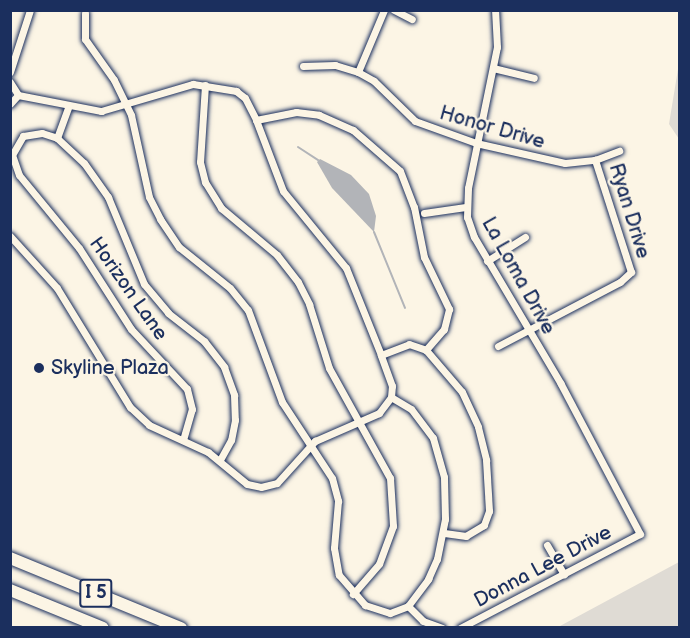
<!DOCTYPE html>
<style>
body{margin:0}
#map{position:relative;width:690px;height:638px;overflow:hidden;background:#fcf5e5;font-family:"Balsamiq Sans",sans-serif}
div>[style]{position:absolute}
.green>*{inset:0;background:#dfdbd4}
.water>*{inset:0;background:#b2b4b8}
.stream>*{height:2px;margin:-1px;padding:0 1px;transform-origin:1px;border-radius:1px;background:#b2b4b8}
.roads{filter:drop-shadow(0 0 2px #1b2f5e) drop-shadow(0 0 2px #1b2f5e)}
.street>*{height:7px;margin:-3.5px;padding:0 3.5px;transform-origin:3.5px;border-radius:3.5px;background:#fcf5e5}
.highway>*{height:12px;margin:-6px;padding:0 6px;transform-origin:6px;border-radius:6px;background:#fcf5e5}
.dots>*{width:16px;height:16px;translate:-50% -50%;box-sizing:border-box;border:3px solid #fcf5e5;border-radius:50%}
span{translate:-50% -50%;white-space:nowrap;text-align:center;line-height:1.15;-webkit-text-stroke:4.5px #fcf5e5;paint-order:stroke}
.shield-label span{padding:2px 4px;background:#fcf5e5;border:2px solid;border-radius:4px;-webkit-text-stroke-width:0}
.shield-label{font-size:18px;color:#1b2f5e;font-weight:700}
.street-label{font-size:20px;color:#1b2f5e}
.poi-label{font-size:20px;color:#1b2f5e}
.left{translate:0 -50%;text-align:left}
.frame{position:absolute;inset:0;border:12px solid #1b2f5e;pointer-events:none}
</style>
<div id="map">
<div class="green">
<div style="clip-path:polygon(679px 63px,679px 139px,669px 124px)"></div>
<div style="clip-path:polygon(679px 562px,679px 627px,558px 627px,560px 626px)"></div>
</div>
<div class="water">
<div style="clip-path:polygon(320px 159px,351px 175px,369px 194px,376px 216px,374px 232px,332px 188px,317px 162px)"></div>
</div>
<div class="stream">
<div style="left:298px;top:147px;width:24px;rotate:33deg"></div>
<div style="left:374px;top:232px;width:82px;rotate:67.8deg"></div>
</div>
<div class="roads">
<div class="street">
<div style="left:394px;top:10px;width:20px;rotate:27deg"></div>
<div style="left:85px;top:13px;width:26px;rotate:90deg"></div>
<div style="left:85px;top:39px;width:50px;rotate:54.7deg"></div>
<div style="left:114px;top:80px;width:39px;rotate:64deg"></div>
<div style="left:131px;top:115px;width:84px;rotate:77.6deg"></div>
<div style="left:149px;top:197px;width:25px;rotate:63deg"></div>
<div style="left:160px;top:219px;width:34px;rotate:56deg"></div>
<div style="left:179px;top:247px;width:65px;rotate:38.8deg"></div>
<div style="left:230px;top:288px;width:28px;rotate:51deg"></div>
<div style="left:248px;top:310px;width:98px;rotate:69.7deg"></div>
<div style="left:282px;top:402px;width:91px;rotate:56.7deg"></div>
<div style="left:332px;top:478px;width:24px;rotate:75deg"></div>
<div style="left:338px;top:501px;width:47px;rotate:94.9deg"></div>
<div style="left:334px;top:548px;width:27px;rotate:80deg"></div>
<div style="left:339px;top:575px;width:40px;rotate:49deg"></div>
<div style="left:365px;top:605px;width:26px;rotate:18deg"></div>
<div style="left:390px;top:613px;width:19px;rotate:-21deg"></div>
<div style="left:408px;top:606px;width:34px;rotate:-53deg"></div>
<div style="left:428px;top:579px;width:22px;rotate:-66deg"></div>
<div style="left:437px;top:559px;width:41px;rotate:-78.7deg"></div>
<div style="left:445px;top:519px;width:42px;rotate:-91.4deg"></div>
<div style="left:444px;top:477px;width:41px;rotate:-105.8deg"></div>
<div style="left:433px;top:438px;width:36px;rotate:-127deg"></div>
<div style="left:411px;top:409px;width:23px;rotate:-149deg"></div>
<div style="left:303px;top:66px;width:32px;rotate:-2deg"></div>
<div style="left:335px;top:65px;width:24px;rotate:17deg"></div>
<div style="left:358px;top:72px;width:18px;rotate:29deg"></div>
<div style="left:374px;top:81px;width:57px;rotate:44.3deg"></div>
<div style="left:415px;top:121px;width:65px;rotate:19.8deg"></div>
<div style="left:476px;top:143px;width:91px;rotate:12.7deg"></div>
<div style="left:565px;top:163px;width:30px;rotate:-6deg"></div>
<div style="left:595px;top:160px;width:26px;rotate:-21deg"></div>
<div style="left:493px;top:68px;width:42px;rotate:13.7deg"></div>
<div style="left:10px;top:72px;width:65px;rotate:-72.1deg"></div>
<div style="left:358px;top:72px;width:67px;rotate:-67.2deg"></div>
<div style="left:10px;top:82px;width:15px;rotate:58deg"></div>
<div style="left:18px;top:95px;width:12px;rotate:132deg"></div>
<div style="left:205px;top:85px;width:77px;rotate:93.7deg"></div>
<div style="left:200px;top:162px;width:21px;rotate:76deg"></div>
<div style="left:205px;top:182px;width:31px;rotate:58deg"></div>
<div style="left:221px;top:208px;width:73px;rotate:40deg"></div>
<div style="left:277px;top:255px;width:34px;rotate:52deg"></div>
<div style="left:298px;top:282px;width:25px;rotate:63deg"></div>
<div style="left:309px;top:304px;width:67px;rotate:72.6deg"></div>
<div style="left:329px;top:368px;width:126px;rotate:61deg"></div>
<div style="left:390px;top:478px;width:48px;rotate:86.4deg"></div>
<div style="left:393px;top:526px;width:40px;rotate:110.2deg"></div>
<div style="left:379px;top:564px;width:40px;rotate:131deg"></div>
<div style="left:18px;top:95px;width:85px;rotate:10.9deg"></div>
<div style="left:101px;top:111px;width:96px;rotate:-16.4deg"></div>
<div style="left:193px;top:84px;width:44px;rotate:9.2deg"></div>
<div style="left:236px;top:91px;width:11px;rotate:38deg"></div>
<div style="left:245px;top:98px;width:25px;rotate:63deg"></div>
<div style="left:57px;top:138px;width:33px;rotate:-70deg"></div>
<div style="left:424px;top:213px;width:42px;rotate:-8.1deg"></div>
<div style="left:10px;top:236px;width:70px;rotate:47.9deg"></div>
<div style="left:57px;top:288px;width:140px;rotate:58.5deg"></div>
<div style="left:130px;top:407px;width:26px;rotate:43deg"></div>
<div style="left:149px;top:425px;width:65px;rotate:24.6deg"></div>
<div style="left:208px;top:452px;width:50px;rotate:39.4deg"></div>
<div style="left:247px;top:484px;width:14px;rotate:12deg"></div>
<div style="left:261px;top:487px;width:16px;rotate:-14deg"></div>
<div style="left:277px;top:483px;width:57px;rotate:-47.9deg"></div>
<div style="left:315px;top:441px;width:70px;rotate:-23.6deg"></div>
<div style="left:379px;top:413px;width:20px;rotate:-53deg"></div>
<div style="left:391px;top:397px;width:11px;rotate:-85deg"></div>
<div style="left:392px;top:386px;width:33px;rotate:-110deg"></div>
<div style="left:381px;top:355px;width:30px;rotate:-21deg"></div>
<div style="left:409px;top:344px;width:18px;rotate:19deg"></div>
<div style="left:426px;top:350px;width:55px;rotate:49.4deg"></div>
<div style="left:462px;top:392px;width:38px;rotate:65deg"></div>
<div style="left:478px;top:427px;width:34px;rotate:76deg"></div>
<div style="left:486px;top:460px;width:51px;rotate:86.6deg"></div>
<div style="left:489px;top:511px;width:15px;rotate:110deg"></div>
<div style="left:484px;top:525px;width:21px;rotate:149deg"></div>
<div style="left:466px;top:536px;width:22px;rotate:-172deg"></div>
<div style="left:487px;top:261px;width:45px;rotate:-32.3deg"></div>
<div style="left:498px;top:346px;width:138px;rotate:-27.7deg"></div>
<div style="left:620px;top:282px;width:15px;rotate:-42deg"></div>
<div style="left:631px;top:272px;width:118px;rotate:-107.8deg"></div>
<div style="left:381px;top:355px;width:94px;rotate:-111.9deg"></div>
<div style="left:346px;top:268px;width:99px;rotate:-129.3deg"></div>
<div style="left:283px;top:191px;width:76px;rotate:-110.8deg"></div>
<div style="left:256px;top:120px;width:41px;rotate:-11.3deg"></div>
<div style="left:296px;top:112px;width:23px;rotate:7deg"></div>
<div style="left:319px;top:115px;width:37px;rotate:24deg"></div>
<div style="left:353px;top:130px;width:62px;rotate:41.1deg"></div>
<div style="left:400px;top:171px;width:39px;rotate:69deg"></div>
<div style="left:414px;top:207px;width:51px;rotate:78.7deg"></div>
<div style="left:424px;top:257px;width:58px;rotate:64.3deg"></div>
<div style="left:449px;top:309px;width:21px;rotate:104deg"></div>
<div style="left:444px;top:329px;width:28px;rotate:131deg"></div>
<div style="left:183px;top:440px;width:32px;rotate:-74deg"></div>
<div style="left:192px;top:409px;width:21px;rotate:-104deg"></div>
<div style="left:187px;top:389px;width:82px;rotate:-133deg"></div>
<div style="left:131px;top:329px;width:96px;rotate:-122.7deg"></div>
<div style="left:79px;top:248px;width:94px;rotate:-129.4deg"></div>
<div style="left:19px;top:175px;width:21px;rotate:-109deg"></div>
<div style="left:12px;top:155px;width:22px;rotate:-60deg"></div>
<div style="left:23px;top:136px;width:19px;rotate:-9deg"></div>
<div style="left:42px;top:133px;width:16px;rotate:18deg"></div>
<div style="left:57px;top:138px;width:37px;rotate:43deg"></div>
<div style="left:84px;top:163px;width:42px;rotate:54.8deg"></div>
<div style="left:108px;top:197px;width:94px;rotate:67.5deg"></div>
<div style="left:144px;top:284px;width:38px;rotate:50deg"></div>
<div style="left:168px;top:313px;width:46px;rotate:37.9deg"></div>
<div style="left:204px;top:341px;width:33px;rotate:52deg"></div>
<div style="left:224px;top:367px;width:30px;rotate:70deg"></div>
<div style="left:234px;top:395px;width:25px;rotate:88deg"></div>
<div style="left:235px;top:420px;width:20px;rotate:101deg"></div>
<div style="left:231px;top:440px;width:23px;rotate:119deg"></div>
<div style="left:547px;top:545px;width:34px;rotate:60deg"></div>
<div style="left:408px;top:606px;width:21px;rotate:45deg"></div>
<div style="left:423px;top:621px;width:20px;rotate:20deg"></div>
<div style="left:460px;top:628px;width:203px;rotate:-27.6deg"></div>
<div style="left:640px;top:534px;width:170px;rotate:-117.8deg"></div>
<div style="left:561px;top:384px;width:171px;rotate:-120.6deg"></div>
<div style="left:474px;top:237px;width:21px;rotate:-109deg"></div>
<div style="left:467px;top:217px;width:29px;rotate:-88deg"></div>
<div style="left:468px;top:188px;width:144px;rotate:-78.4deg"></div>
<div style="left:497px;top:47px;width:37px;rotate:-93deg"></div>
</div>
<div class="highway">
<div style="left:10px;top:558px;width:185px;rotate:22.3deg"></div>
<div style="left:10px;top:590px;width:100px;rotate:22.2deg"></div>
</div>
</div>
<div class="dots">
<div style="left:39px;top:368px;background:#1b2f5e"></div>
</div>
<div class="shield-label">
<span style="left:96px;top:593px">I 5</span>
</div>
<div class="street-label">
<span style="left:492px;top:128px;rotate:16deg">Honor Drive</span>
<span style="left:629px;top:211px;rotate:73deg">Ryan Drive</span>
<span style="left:518px;top:276px;rotate:61deg">La Loma Drive</span>
<span style="left:128px;top:289px;rotate:55deg">Horizon Lane</span>
<span style="left:543px;top:567px;rotate:-28deg">Donna Lee Drive</span>
</div>
<div class="poi-label">
<span class="left" style="left:51px;top:368px">Skyline Plaza</span>
</div>
<div class="frame"></div>
</div>
